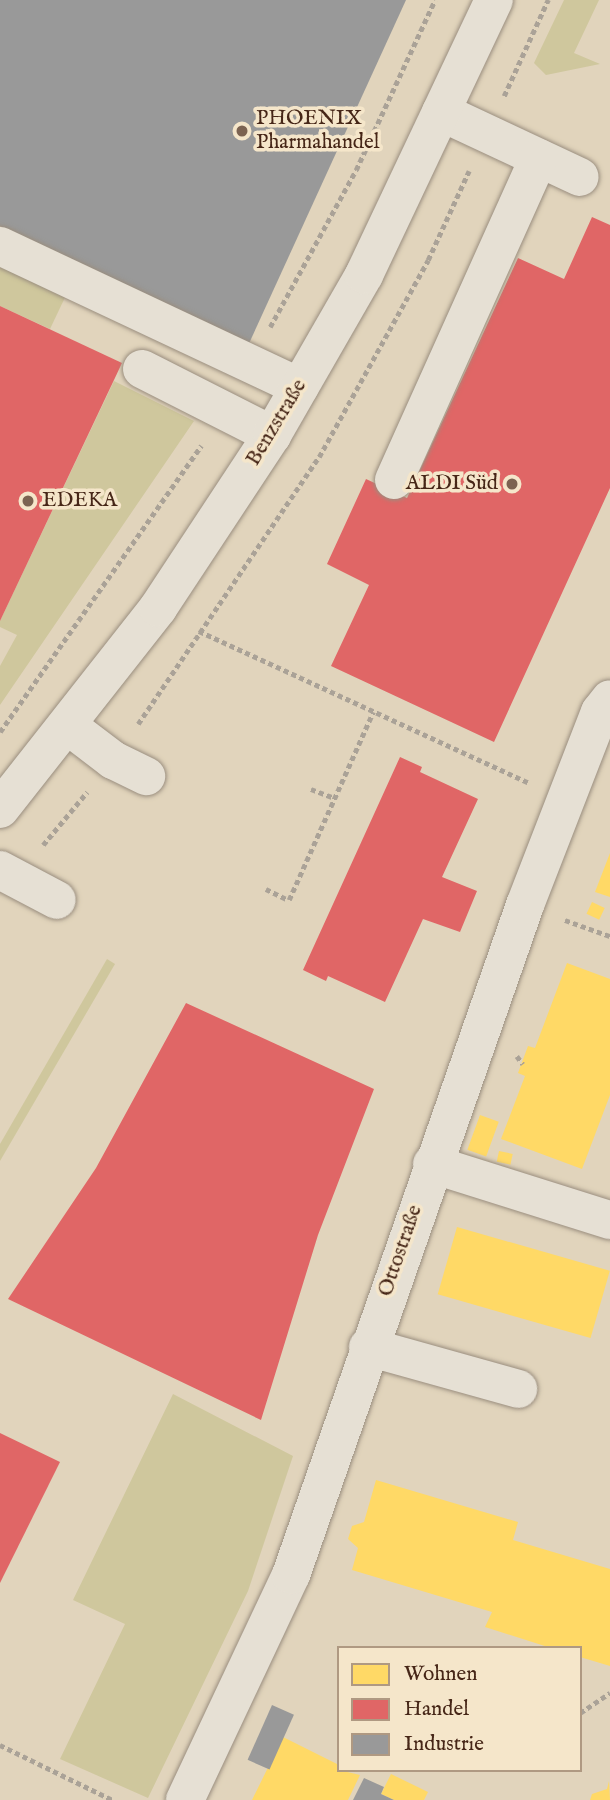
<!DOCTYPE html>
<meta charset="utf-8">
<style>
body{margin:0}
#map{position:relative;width:610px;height:1800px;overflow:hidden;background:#e1d4bc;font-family:"IM FELL English",serif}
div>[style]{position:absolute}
.green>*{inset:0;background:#cfc79d}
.homes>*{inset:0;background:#ffd966;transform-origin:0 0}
.shops>*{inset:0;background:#e06666}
.industry>*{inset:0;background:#999;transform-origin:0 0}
.path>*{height:4.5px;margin-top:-2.25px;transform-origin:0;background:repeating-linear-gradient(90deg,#aaa297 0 5px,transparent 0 8.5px)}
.roads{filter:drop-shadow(0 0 2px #9a8e7f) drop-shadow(0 0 2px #9a8e7f)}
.minor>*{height:38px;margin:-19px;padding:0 19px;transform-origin:19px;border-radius:19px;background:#e6e0d4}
.dots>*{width:19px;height:19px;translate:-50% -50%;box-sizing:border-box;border:4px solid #f5e6ca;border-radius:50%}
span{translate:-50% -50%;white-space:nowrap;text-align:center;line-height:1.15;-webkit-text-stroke:7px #f5e6ca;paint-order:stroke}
.poi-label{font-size:21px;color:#462617}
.left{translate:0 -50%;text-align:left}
.right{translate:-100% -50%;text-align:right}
.street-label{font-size:21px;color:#462617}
.legend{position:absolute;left:337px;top:1646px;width:245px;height:126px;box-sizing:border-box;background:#f5e6ca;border:2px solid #af9982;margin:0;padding:9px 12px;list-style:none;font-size:21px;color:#462617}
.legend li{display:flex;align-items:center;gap:14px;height:35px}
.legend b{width:35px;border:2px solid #af9982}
</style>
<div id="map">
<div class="green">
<div style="clip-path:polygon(564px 0,599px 0,574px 53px,600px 64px,546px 75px,534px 63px)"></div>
<div style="clip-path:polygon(0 257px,69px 289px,50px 329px,0 306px)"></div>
<div style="clip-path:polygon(114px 381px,194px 421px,0 705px,0 666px,17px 635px,0 627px,0 621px)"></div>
<div style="clip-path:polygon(107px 959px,115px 964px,0 1161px,0 1144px)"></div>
<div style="clip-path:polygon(173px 1394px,293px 1456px,248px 1591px,148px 1798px,60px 1759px,125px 1624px,73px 1600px)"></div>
</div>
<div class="homes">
<div style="clip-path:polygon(610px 853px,610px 897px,595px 892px)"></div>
<div style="left:592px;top:902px;width:14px;height:13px;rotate:25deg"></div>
<div style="clip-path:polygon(567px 963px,610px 979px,610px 1095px,582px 1169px,501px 1139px,525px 1076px,518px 1073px,528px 1046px,535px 1048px)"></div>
<div style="left:480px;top:1115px;width:20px;height:37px;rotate:20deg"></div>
<div style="left:499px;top:1151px;width:14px;height:11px;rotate:12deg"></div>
<div style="left:457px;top:1227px;width:159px;height:70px;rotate:16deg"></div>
<div style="clip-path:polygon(376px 1480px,518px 1522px,513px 1540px,610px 1569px,610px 1666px,580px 1657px,580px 1648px,551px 1648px,485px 1627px,492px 1612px,352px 1570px,358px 1548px,348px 1539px,352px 1526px,364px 1522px)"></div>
<div style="clip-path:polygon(283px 1737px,339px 1765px,339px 1770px,360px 1775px,348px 1800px,252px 1800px)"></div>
<div style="clip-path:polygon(391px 1774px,428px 1792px,424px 1800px,394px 1800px,381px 1794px)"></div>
<div style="clip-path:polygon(609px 1781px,610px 1800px,590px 1800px,592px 1794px,607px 1789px)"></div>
</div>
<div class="shops">
<div style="clip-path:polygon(592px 217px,610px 225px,610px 488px,494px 742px,331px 666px,369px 585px,327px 564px,366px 479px,407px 498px,518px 258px,564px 279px)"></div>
<div style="clip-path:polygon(0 306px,122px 363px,0 621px)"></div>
<div style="clip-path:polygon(400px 757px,422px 767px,420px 772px,478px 799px,442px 877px,477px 891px,460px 932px,423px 919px,385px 1002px,328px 976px,326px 981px,303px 970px)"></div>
<div style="clip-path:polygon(186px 1003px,374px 1089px,318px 1235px,261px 1420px,8px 1299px,96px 1168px)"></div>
<div style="clip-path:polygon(0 1433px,60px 1462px,0 1583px)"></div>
</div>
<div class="industry">
<div style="clip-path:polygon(0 0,406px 0,246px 350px,0 226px)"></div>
<div style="left:272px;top:1705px;width:24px;height:60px;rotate:24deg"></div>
<div style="clip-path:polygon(364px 1778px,384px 1787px,381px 1794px,394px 1800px,353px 1800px)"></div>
</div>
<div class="path">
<div style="left:504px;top:96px;width:106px;rotate:-65.4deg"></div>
<div style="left:270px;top:327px;width:179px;rotate:-61.3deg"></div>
<div style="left:356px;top:170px;width:187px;rotate:-65.1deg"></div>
<div style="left:199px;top:631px;width:362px;rotate:24.7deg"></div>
<div style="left:138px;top:724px;width:323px;rotate:-55.9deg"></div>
<div style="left:319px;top:457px;width:225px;rotate:-61deg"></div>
<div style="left:428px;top:260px;width:98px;rotate:-65.3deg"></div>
<div style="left:0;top:732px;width:350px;rotate:-54.9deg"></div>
<div style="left:311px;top:789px;width:25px;rotate:21deg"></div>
<div style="left:43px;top:845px;width:69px;rotate:-50.3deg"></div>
<div style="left:266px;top:889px;width:25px;rotate:26deg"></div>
<div style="left:289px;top:900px;width:206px;rotate:-65.9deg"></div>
<div style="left:565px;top:920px;width:48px;rotate:19.6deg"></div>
<div style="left:517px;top:1056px;width:10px;rotate:53deg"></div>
<div style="left:580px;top:1713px;width:36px;rotate:-34deg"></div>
<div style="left:0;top:1745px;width:126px;rotate:26deg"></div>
</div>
<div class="roads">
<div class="minor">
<div style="left:441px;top:112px;width:153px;rotate:25.1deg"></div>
<div style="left:0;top:246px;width:331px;rotate:25.2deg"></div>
<div style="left:142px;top:369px;width:146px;rotate:26.9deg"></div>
<div style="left:394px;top:480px;width:353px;rotate:-65.8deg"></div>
<div style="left:67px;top:725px;width:58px;rotate:37.3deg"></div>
<div style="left:113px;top:760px;width:37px;rotate:26deg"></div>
<div style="left:0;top:809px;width:256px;rotate:-51.8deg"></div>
<div style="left:158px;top:608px;width:207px;rotate:-56.6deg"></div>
<div style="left:272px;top:435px;width:185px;rotate:-60.1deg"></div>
<div style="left:364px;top:275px;width:304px;rotate:-64.7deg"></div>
<div style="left:0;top:870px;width:64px;rotate:27.8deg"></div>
<div style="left:432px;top:1164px;width:187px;rotate:17.5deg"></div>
<div style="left:368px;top:1347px;width:156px;rotate:15.6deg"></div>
<div style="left:185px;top:1800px;width:249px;rotate:-64.8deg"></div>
<div style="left:291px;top:1575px;width:710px;rotate:-70.75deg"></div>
<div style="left:525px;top:905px;width:207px;rotate:-68.8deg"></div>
<div style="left:600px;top:712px;width:16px;rotate:-52deg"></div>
</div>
</div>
<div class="dots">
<div style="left:242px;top:131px;background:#7c6351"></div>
<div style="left:512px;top:484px;background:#7c6351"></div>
<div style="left:28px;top:501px;background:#7c6351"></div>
</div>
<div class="poi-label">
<span class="left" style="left:256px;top:131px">PHOENIX<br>Pharmahandel</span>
<span class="right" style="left:498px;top:484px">ALDI Süd</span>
<span class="left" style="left:42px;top:501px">EDEKA</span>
</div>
<div class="street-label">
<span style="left:277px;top:423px;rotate:-59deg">Benzstraße</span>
<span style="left:401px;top:1251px;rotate:-71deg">Ottostraße</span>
</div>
<ul class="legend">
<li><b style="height:19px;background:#ffd966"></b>Wohnen</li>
<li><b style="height:19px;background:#e06666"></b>Handel</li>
<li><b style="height:19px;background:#999"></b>Industrie</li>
</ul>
</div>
